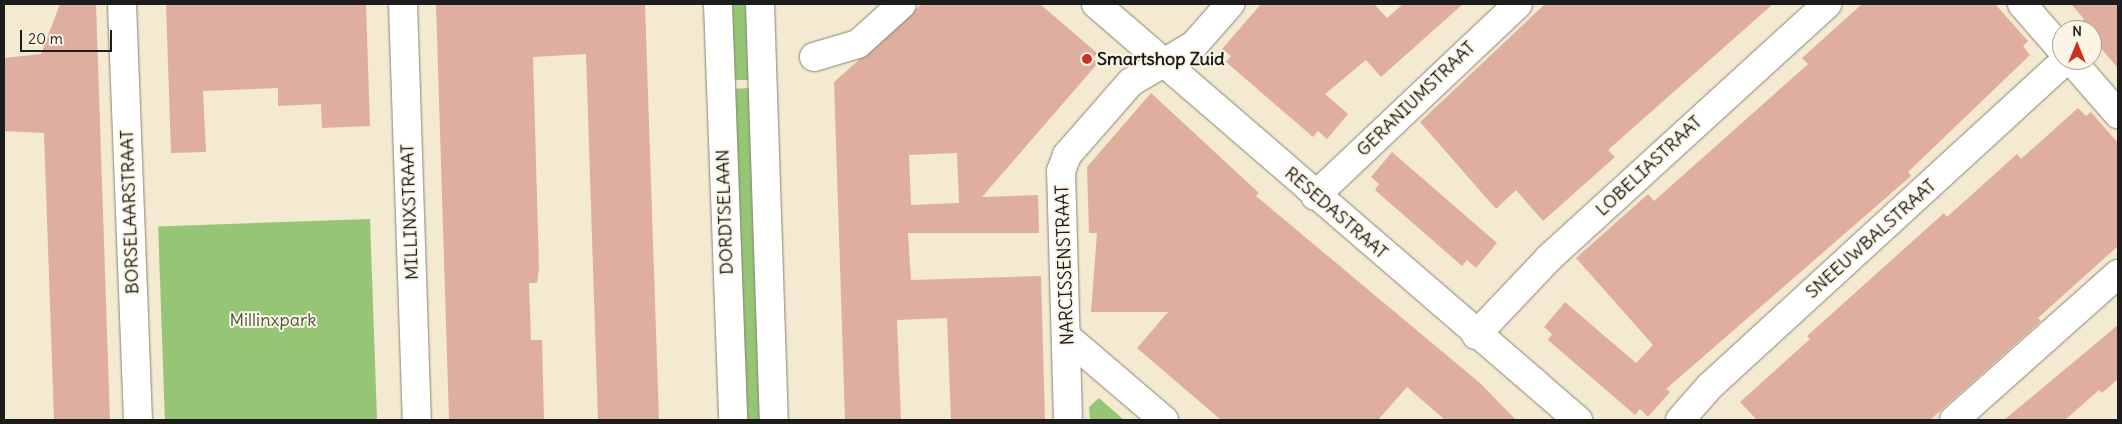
<!DOCTYPE html>
<style>
body{margin:0}
#map{position:relative;width:2122px;height:424px;overflow:hidden;background:#f4ead1;font-family:Delius,sans-serif}
div>[style]{position:absolute}
.green>*{inset:0;background:#96c675;transform-origin:0 0}
.building>*{inset:0;background:#e0ae9f}
.roads{filter:drop-shadow(0 0 1px #888376) drop-shadow(0 0 1px #888376)}
.minor>*{height:28px;margin:-14px;padding:0 14px;transform-origin:14px;border-radius:14px;background:#fff}
.major>*{height:28px;margin:-14px;padding:0 14px;transform-origin:14px;border-radius:14px;background:#fff}
.dots>*{width:14px;height:14px;translate:-50% -50%;box-sizing:border-box;border:2px solid #fcf5e5;border-radius:50%}
span{translate:-50% -50%;white-space:nowrap;text-align:center;line-height:1.15;-webkit-text-stroke:4px #fcf5e5;paint-order:stroke}
.poi-label{font-size:18px;color:#1c1c1c;font-weight:700}
.left{translate:0 -50%;text-align:left}
.street-label{font-size:18px;color:#1c1c1c}
.park-label{font-size:18px;color:#47583b}
.frame{position:absolute;inset:0;border:5px solid #1c1c1c;pointer-events:none}
.north{position:absolute;left:2052px;top:20px;width:50px;height:50px;box-sizing:border-box;background:#fcf5e5;border:1px solid #a29e95;border-radius:50%;rotate:0deg;font-size:14px;font-weight:700;line-height:20px;text-align:center;color:#1c1c1c}
.north::after{content:'';display:block;margin:auto;width:18px;height:22px;background:#c8321e;clip-path:polygon(50% 0,100% 100%,50% 72%,0 100%)}
.scale{position:absolute;left:20px;top:30px;width:92px;height:22px;box-sizing:border-box;border:2px solid #1c1c1c;border-top:0;padding-left:6px;font-size:15px;line-height:18px;white-space:nowrap;color:#1c1c1c;-webkit-text-stroke:4px #fcf5e5;paint-order:stroke}
</style>
<div id="map">
<div class="green">
<div style="left:727px;top:4px;width:24px;height:76px"></div>
<div style="left:754px;top:88px;width:332px;height:25px;rotate:88deg"></div>
<div style="left:370px;top:219px;width:201px;height:212px;rotate:88deg"></div>
<div style="clip-path:polygon(1099px 398px,1124px 420px,1090px 420px,1089px 407px)"></div>
</div>
<div class="building">
<div style="clip-path:polygon(60px 4px,96px 4px,110px 420px,54px 420px,44px 133px,4px 131px,4px 58px,41px 54px)"></div>
<div style="clip-path:polygon(166px 4px,366px 4px,370px 126px,322px 128px,321px 104px,278px 106px,278px 88px,203px 91px,206px 152px,171px 153px)"></div>
<div style="clip-path:polygon(436px 4px,645px 4px,659px 420px,598px 420px,586px 54px,533px 57px,539px 268px,537px 283px,529px 283px,531px 340px,542px 340px,544px 420px,449px 420px)"></div>
<div style="clip-path:polygon(evenodd,922px 4px,1040px 4px,1097px 53px,1093px 59px,1098px 63px,982px 197px,1038px 195px,1039px 233px,908px 233px,911px 280px,1041px 276px,1045px 420px,951px 420px,947px 318px,897px 320px,901px 420px,845px 420px,834px 82px,922px 4px,957px 153px,959px 203px,911px 205px,909px 155px,957px 153px)"></div>
<div style="clip-path:polygon(1261px 4px,1374px 4px,1387px 18px,1403px 4px,1463px 4px,1381px 77px,1366px 60px,1325px 94px,1348px 114px,1327px 139px,1318px 131px,1313px 137px,1226px 62px,1231px 56px,1222px 49px)"></div>
<div style="clip-path:polygon(1545px 4px,1773px 4px,1608px 150px,1615px 157px,1543px 221px,1516px 190px,1496px 209px,1420px 122px)"></div>
<div style="clip-path:polygon(1862px 4px,1995px 4px,2028px 41px,2023px 46px,2030px 55px,1908px 172px,1911px 176px,1666px 389px,1670px 392px,1648px 417px,1640px 409px,1635px 415px,1548px 340px,1552px 334px,1544px 327px,1565px 302px,1636px 363px,1653px 345px,1576px 258px,1648px 194px,1654px 201px,1770px 98px,1808px 64px,1802px 58px)"></div>
<div style="clip-path:polygon(2071px 4px,2118px 4px,2118px 68px,2092px 38px,2092px 30px,2079px 24px,2084px 19px)"></div>
<div style="clip-path:polygon(1151px 93px,1259px 193px,1256px 196px,1480px 383px,1516px 420px,1445px 420px,1407px 387px,1378px 420px,1221px 420px,1137px 348px,1168px 312px,1091px 312px,1097px 233px,1089px 233px,1087px 167px)"></div>
<div style="clip-path:polygon(2078px 108px,2086px 116px,2091px 112px,2118px 143px,2118px 246px,2038px 318px,2041px 321px,1930px 420px,1757px 420px,1740px 402px,1810px 339px,1807px 336px,1944px 213px,1947px 217px,2017px 154px,2021px 159px)"></div>
<div style="clip-path:polygon(1392px 152px,1497px 243px,1476px 268px,1467px 260px,1462px 266px,1375px 190px,1379px 184px,1371px 177px)"></div>
<div style="clip-path:polygon(2118px 325px,2118px 379px,2102px 393px,2099px 390px,2065px 420px,2004px 420px)"></div>
</div>
<div class="roads">
<div class="minor">
<div style="left:122px;top:4px;width:416px;rotate:87.8deg"></div>
<div style="left:403px;top:4px;width:416px;rotate:88.1deg"></div>
<div style="left:1096px;top:4px;width:637px;rotate:40.8deg"></div>
<div style="left:2022px;top:4px;width:61px;rotate:49deg"></div>
<div style="left:814px;top:57px;width:46px;rotate:-16.5deg"></div>
<div style="left:858px;top:44px;width:59px;rotate:-42.3deg"></div>
<div style="left:2071px;top:60px;width:72px;rotate:49deg"></div>
<div style="left:1315px;top:196px;width:279px;rotate:-43.4deg"></div>
<div style="left:1476px;top:335px;width:106px;rotate:-46.5deg"></div>
<div style="left:1549px;top:258px;width:377px;rotate:-42.4deg"></div>
<div style="left:1069px;top:339px;width:125px;rotate:40.5deg"></div>
<div style="left:1068px;top:420px;width:249px;rotate:-91.6deg"></div>
<div style="left:1061px;top:171px;width:17px;rotate:-69deg"></div>
<div style="left:1067px;top:155px;width:97px;rotate:-48.8deg"></div>
<div style="left:1131px;top:82px;width:73px;rotate:-30.4deg"></div>
<div style="left:1194px;top:45px;width:55px;rotate:-48.7deg"></div>
<div style="left:1680px;top:420px;width:45px;rotate:-48.6deg"></div>
<div style="left:1710px;top:386px;width:483px;rotate:-42.5deg"></div>
<div style="left:1954px;top:420px;width:220px;rotate:-41.7deg"></div>
</div>
<div class="major">
<div style="left:718px;top:4px;width:416px;rotate:87.9deg"></div>
<div style="left:760px;top:4px;width:416px;rotate:88.1deg"></div>
</div>
</div>
<div class="dots">
<div style="left:1087px;top:59px;background:#c8321e"></div>
</div>
<div class="poi-label">
<span class="left" style="left:1097px;top:59px">Smartshop Zuid</span>
</div>
<div class="street-label">
<span style="left:1416px;top:99px;rotate:-44deg">GERANIUMSTRAAT</span>
<span style="left:1649px;top:166px;rotate:-43deg">LOBELIASTRAAT</span>
<span style="left:130px;top:212px;rotate:-92deg">BORSELAARSTRAAT</span>
<span style="left:410px;top:212px;rotate:-92deg">MILLINXSTRAAT</span>
<span style="left:725px;top:212px;rotate:-92deg">DORDTSELAAN</span>
<span style="left:1336px;top:213px;rotate:41deg">RESEDASTRAAT</span>
<span style="left:1871px;top:239px;rotate:-42deg">SNEEUWBALSTRAAT</span>
<span style="left:1065px;top:265px;rotate:-92deg">NARCISSENSTRAAT</span>
</div>
<div class="park-label">
<span style="left:273px;top:320px">Millinxpark</span>
</div>
<div class="frame"></div>
<div class="north">N</div>
<div class="scale">20 m</div>
</div>
